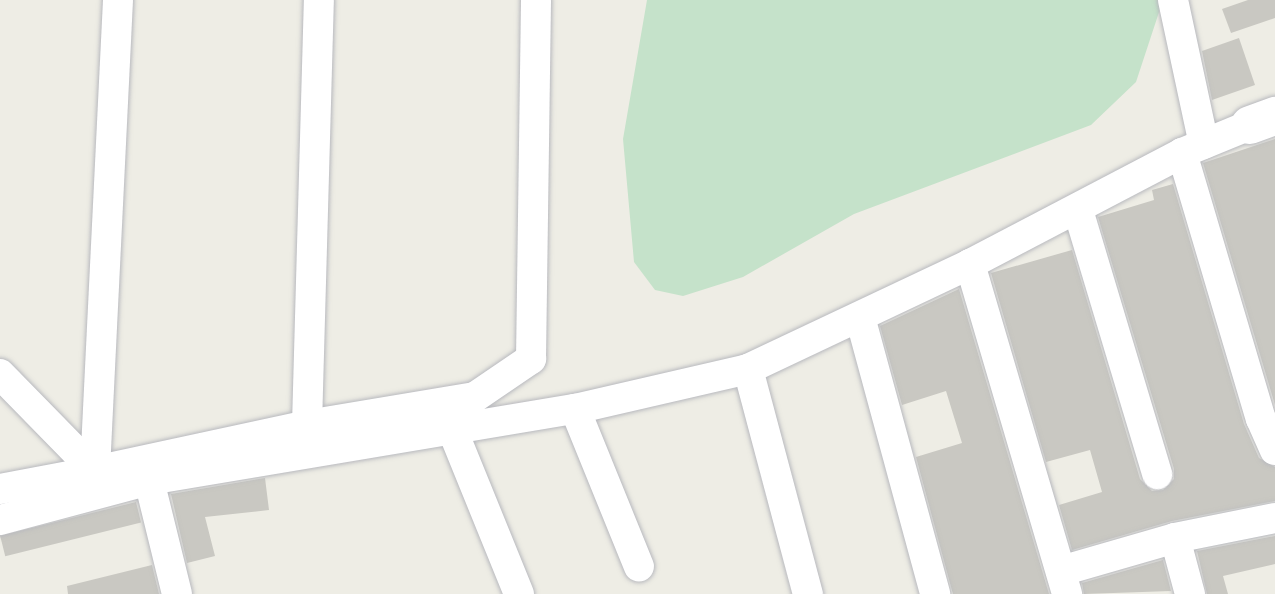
<!DOCTYPE html>
<style>
body{margin:0}
#map{position:relative;width:1275px;height:594px;overflow:hidden;background:#eeede5;font-family:Cabin,sans-serif}
div>[style]{position:absolute}
.green>*{inset:0;background:#c5e2ca}
.building>*{inset:0;background:#c9c8c2;transform-origin:0 0}
.roads{filter:drop-shadow(0 0 2px #b8b9be) drop-shadow(0 0 2px #b8b9be)}
.street>*{height:30px;margin:-15px;padding:0 15px;transform-origin:15px;border-radius:15px;background:#fff}
.secondary>*{height:38px;margin:-19px;padding:0 19px;transform-origin:19px;border-radius:19px;background:#fff}
span{translate:-50% -50%;white-space:nowrap;text-align:center;line-height:1.15;-webkit-text-stroke:6px #fff;paint-order:stroke}
</style>
<div id="map">
<div class="green">
<div style="clip-path:polygon(647px 0,1163px 0,1136px 82px,1091px 125px,854px 214px,743px 277px,683px 296px,655px 290px,634px 262px,623px 139px)"></div>
</div>
<div class="building">
<div style="clip-path:polygon(1248px 0,1275px 0,1275px 18px,1231px 33px,1222px 9px)"></div>
<div style="clip-path:polygon(1239px 38px,1255px 85px,1212px 100px,1202px 51px)"></div>
<div style="clip-path:polygon(1275px 139px,1275px 405px,1203px 163px)"></div>
<div style="clip-path:polygon(1173px 184px,1244px 424px,1259px 458px,1275px 467px,1275px 501px,1172px 521px,1072px 550px,1059px 505px,1102px 492px,1090px 450px,1046px 462px,991px 273px,1072px 250px,1140px 479px,1152px 491px,1163px 490px,1174px 479px,1174px 469px,1098px 217px,1154px 200px,1152px 190px)"></div>
<div style="clip-path:polygon(959px 289px,1049px 594px,953px 594px,951px 587px,916px 457px,962px 443px,946px 391px,902px 405px,880px 326px)"></div>
<div style="clip-path:polygon(265px 478px,269px 510px,205px 517px,215px 556px,187px 563px,171px 494px)"></div>
<div style="left:136px;top:502px;width:21px;height:140px;rotate:76deg"></div>
<div style="clip-path:polygon(1275px 536px,1275px 564px,1223px 576px,1228px 594px,1207px 594px,1197px 551px)"></div>
<div style="clip-path:polygon(1163px 560px,1171px 591px,1084px 594px,1082px 583px)"></div>
<div style="clip-path:polygon(152px 565px,159px 594px,68px 594px,67px 586px)"></div>
</div>
<div class="roads">
<div class="street">
<div style="left:118px;top:0;width:472px;rotate:92.8deg"></div>
<div style="left:95px;top:471px;width:217px;rotate:-12.2deg"></div>
<div style="left:307px;top:425px;width:170px;rotate:-9.5deg"></div>
<div style="left:475px;top:397px;width:68px;rotate:-34.2deg"></div>
<div style="left:531px;top:359px;width:359px;rotate:-89.2deg"></div>
<div style="left:1173px;top:0;width:147px;rotate:77.9deg"></div>
<div style="left:1182px;top:153px;width:277px;rotate:73.5deg"></div>
<div style="left:1261px;top:419px;width:34px;rotate:66deg"></div>
<div style="left:1078px;top:210px;width:276px;rotate:73.3deg"></div>
<div style="left:970px;top:264px;width:344px;rotate:73.6deg"></div>
<div style="left:860px;top:317px;width:287px;rotate:74.8deg"></div>
<div style="left:748px;top:369px;width:233px;rotate:75.1deg"></div>
<div style="left:0;top:374px;width:136px;rotate:45.6deg"></div>
<div style="left:575px;top:409px;width:170px;rotate:67.9deg"></div>
<div style="left:307px;top:425px;width:425px;rotate:-88.4deg"></div>
<div style="left:452px;top:429px;width:178px;rotate:67.9deg"></div>
<div style="left:149px;top:480px;width:117px;rotate:76.2deg"></div>
<div style="left:0;top:489px;width:97px;rotate:-10.7deg"></div>
<div style="left:0;top:520px;width:154px;rotate:-15deg"></div>
<div style="left:149px;top:480px;width:432px;rotate:-9.5deg"></div>
<div style="left:575px;top:409px;width:178px;rotate:-13deg"></div>
<div style="left:748px;top:369px;width:246px;rotate:-25.3deg"></div>
<div style="left:970px;top:264px;width:239px;rotate:-27.6deg"></div>
<div style="left:1182px;top:153px;width:74px;rotate:-22.4deg"></div>
<div style="left:1175px;top:538px;width:102px;rotate:-11.3deg"></div>
<div style="left:1061px;top:571px;width:119px;rotate:-16.1deg"></div>
<div style="left:1175px;top:538px;width:58px;rotate:75deg"></div>
</div>
<div class="secondary">
<div style="left:1250px;top:125px;width:27px;rotate:-20deg"></div>
</div>
</div>
</div>
